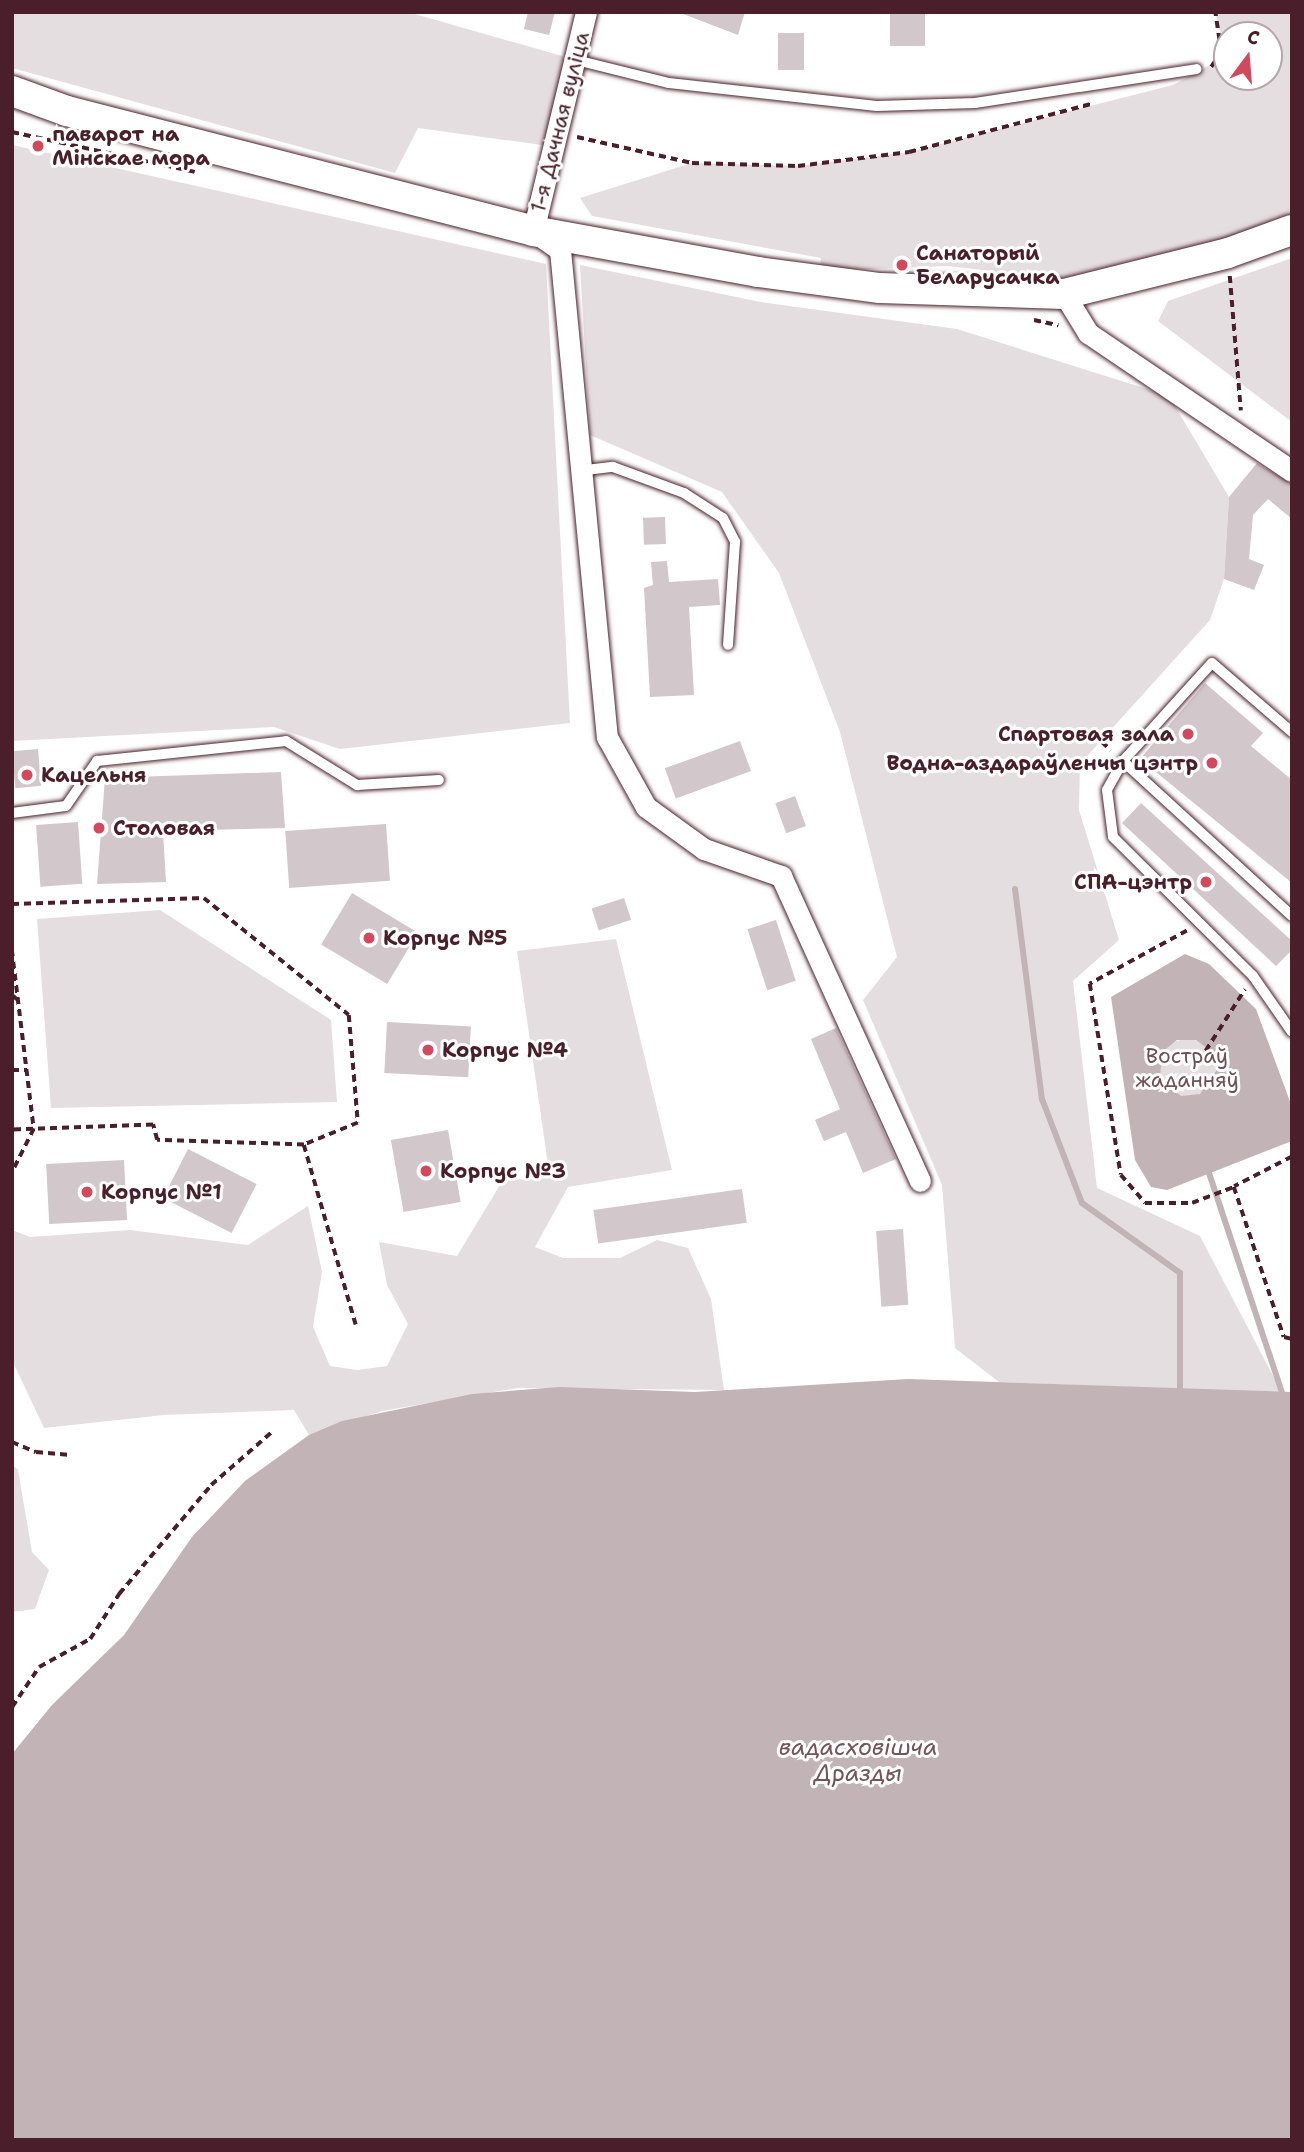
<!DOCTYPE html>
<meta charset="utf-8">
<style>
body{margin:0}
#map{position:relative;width:1304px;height:2152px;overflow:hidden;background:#fff;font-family:"Shantell Sans",sans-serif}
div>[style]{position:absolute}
.green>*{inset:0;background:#e5dee0}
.round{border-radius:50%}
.water>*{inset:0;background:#c1b3b6}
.stream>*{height:6px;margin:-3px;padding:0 3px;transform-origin:3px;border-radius:3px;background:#c1b3b6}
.building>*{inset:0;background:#d2c7cb;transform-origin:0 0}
.path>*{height:3.5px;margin-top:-1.75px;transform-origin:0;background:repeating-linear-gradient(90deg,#4a1f2b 0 7px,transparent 0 12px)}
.roads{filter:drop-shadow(0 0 2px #4a1f2b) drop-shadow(0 0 2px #4a1f2b)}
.lane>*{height:10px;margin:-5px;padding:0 5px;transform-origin:5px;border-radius:5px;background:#fff}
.street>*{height:21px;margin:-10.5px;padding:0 10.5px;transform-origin:10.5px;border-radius:10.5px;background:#fff}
.secondary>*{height:30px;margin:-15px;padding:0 15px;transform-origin:15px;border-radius:15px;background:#fff}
.dots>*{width:19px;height:19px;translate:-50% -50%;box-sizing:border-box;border:4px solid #fff;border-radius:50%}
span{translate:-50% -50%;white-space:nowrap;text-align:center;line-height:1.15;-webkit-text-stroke:6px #fff;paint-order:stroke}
.street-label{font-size:21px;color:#4a1f2b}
.poi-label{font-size:21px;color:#4a1f2b;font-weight:700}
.left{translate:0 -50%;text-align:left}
.right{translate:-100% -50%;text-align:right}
.park-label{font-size:21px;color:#714f58}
.water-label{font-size:23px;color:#74535c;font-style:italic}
.frame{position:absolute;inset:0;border:14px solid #4a1f2b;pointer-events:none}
.north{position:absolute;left:1213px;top:21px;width:70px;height:70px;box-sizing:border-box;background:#fff;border:2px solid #b7a5aa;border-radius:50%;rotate:16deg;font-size:19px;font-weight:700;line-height:28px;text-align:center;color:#4a1f2b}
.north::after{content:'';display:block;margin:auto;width:24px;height:32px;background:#d1495b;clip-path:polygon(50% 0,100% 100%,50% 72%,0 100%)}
</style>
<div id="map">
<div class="green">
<div style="clip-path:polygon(12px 12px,408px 12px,576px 60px,549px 146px,418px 128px,395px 173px,12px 68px)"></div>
<div style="clip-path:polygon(evenodd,1215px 12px,1292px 12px,1292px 230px,1064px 294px,1026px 275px,948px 266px,820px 271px,821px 258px,592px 216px,580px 198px,692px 163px,798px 166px,909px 152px,1173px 85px,1216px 62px,1221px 36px,1215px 12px,1227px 35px,1269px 35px,1269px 77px,1227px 77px,1227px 35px)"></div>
<div style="clip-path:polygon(12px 145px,546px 264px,570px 723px,340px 749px,274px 727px,12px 741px)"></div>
<div style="clip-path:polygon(1292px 258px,1292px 422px,1158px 321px,1168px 301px)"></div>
<div style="clip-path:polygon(580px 265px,761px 302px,957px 329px,1169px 396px,1229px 497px,1224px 579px,1210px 620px,1080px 764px,1079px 810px,1119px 940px,1073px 981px,1097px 1188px,1200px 1236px,1282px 1393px,999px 1382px,955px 1348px,942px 1185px,863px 1000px,897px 957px,840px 732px,779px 573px,722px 492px,590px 435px)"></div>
<div style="clip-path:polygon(160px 910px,331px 1020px,337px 1102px,51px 1108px,37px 919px)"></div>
<div style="clip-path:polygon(616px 939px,672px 1170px,568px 1187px,535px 1247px,563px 1258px,620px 1258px,657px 1240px,688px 1248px,711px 1299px,724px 1390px,518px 1388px,382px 1411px,309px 1435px,294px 1410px,164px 1415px,44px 1428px,12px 1360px,12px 1230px,30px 1237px,130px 1230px,248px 1245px,308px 1206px,322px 1272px,313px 1327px,330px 1366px,357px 1370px,387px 1366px,408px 1324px,387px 1285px,379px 1242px,457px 1256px,503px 1180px,550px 1178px,517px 951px)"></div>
<div class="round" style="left:1158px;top:1039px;width:58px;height:58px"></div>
<div style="clip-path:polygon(12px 1464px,18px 1470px,32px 1552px,49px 1570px,35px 1609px,12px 1612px)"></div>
</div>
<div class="water">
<div style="clip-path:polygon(evenodd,1185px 954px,1209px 964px,1256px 1009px,1292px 1107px,1292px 1141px,1167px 1190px,1151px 1187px,1135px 1160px,1111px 997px,1185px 954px,1177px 1040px,1196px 1040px,1212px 1052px,1216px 1071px,1200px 1094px,1181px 1096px,1160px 1079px,1162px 1052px,1177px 1040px)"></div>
<div style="clip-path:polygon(908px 1379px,1292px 1392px,1292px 2140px,12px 2140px,12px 1754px,52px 1705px,124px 1635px,192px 1537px,245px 1481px,309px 1435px,342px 1421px,472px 1394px,559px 1387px,695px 1392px)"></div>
</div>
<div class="stream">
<div style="left:1015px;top:889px;width:212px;rotate:82.7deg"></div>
<div style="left:1042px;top:1099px;width:111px;rotate:69deg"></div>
<div style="left:1082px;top:1203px;width:120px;rotate:35.5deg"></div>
<div style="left:1180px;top:1273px;width:116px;rotate:90deg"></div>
<div style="left:1209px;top:1173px;width:232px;rotate:71.6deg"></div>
</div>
<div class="building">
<div style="clip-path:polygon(528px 12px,555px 12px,549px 35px,524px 29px)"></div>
<div style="clip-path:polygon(678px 12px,745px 12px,738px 35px)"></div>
<div style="left:890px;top:12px;width:35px;height:34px"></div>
<div style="left:778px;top:33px;width:26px;height:37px"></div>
<div style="clip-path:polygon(1257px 463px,1292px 484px,1292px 519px,1268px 499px,1253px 515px,1249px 559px,1264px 565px,1254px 590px,1224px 579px,1229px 497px)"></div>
<div style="left:665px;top:517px;width:27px;height:22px;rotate:88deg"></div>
<div style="clip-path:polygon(667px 561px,669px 582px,718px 579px,720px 605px,689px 607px,694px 695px,650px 697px,644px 588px,653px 585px,651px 562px)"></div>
<div style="clip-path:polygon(1205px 683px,1263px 733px,1251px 746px,1292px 780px,1292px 883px,1140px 759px)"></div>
<div style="left:740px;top:741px;width:32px;height:80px;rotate:70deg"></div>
<div style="left:38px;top:749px;width:37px;height:26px;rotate:85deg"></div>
<div style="clip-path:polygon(281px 772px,285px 828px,163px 831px,166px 882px,97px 884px,105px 778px)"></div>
<div style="left:795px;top:796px;width:32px;height:21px;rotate:70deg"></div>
<div style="clip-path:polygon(1141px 803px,1292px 941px,1292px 950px,1276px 966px,1122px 823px)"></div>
<div style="left:78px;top:822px;width:62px;height:42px;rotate:86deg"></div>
<div style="left:386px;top:824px;width:57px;height:101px;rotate:86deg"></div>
<div style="left:352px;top:893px;width:77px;height:60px;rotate:31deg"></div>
<div style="left:624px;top:898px;width:23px;height:34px;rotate:72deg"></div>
<div style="left:776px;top:920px;width:64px;height:30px;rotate:72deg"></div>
<div style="left:387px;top:1022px;width:84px;height:51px;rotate:3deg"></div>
<div style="clip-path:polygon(836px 1028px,896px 1159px,863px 1173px,846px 1132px,824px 1141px,815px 1120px,840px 1109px,811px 1039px)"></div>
<div style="left:448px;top:1130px;width:73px;height:58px;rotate:80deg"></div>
<div style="left:188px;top:1149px;width:77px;height:55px;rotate:27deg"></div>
<div style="left:124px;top:1160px;width:60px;height:78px;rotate:87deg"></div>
<div style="left:742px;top:1189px;width:34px;height:150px;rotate:82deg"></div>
<div style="left:903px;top:1229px;width:76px;height:27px;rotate:86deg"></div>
</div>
<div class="path">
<div style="left:1211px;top:67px;width:18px;rotate:-56deg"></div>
<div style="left:1221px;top:52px;width:40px;rotate:-98.5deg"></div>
<div style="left:12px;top:132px;width:187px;rotate:12.3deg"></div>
<div style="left:577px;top:137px;width:118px;rotate:12.7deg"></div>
<div style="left:692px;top:163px;width:106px;rotate:1.6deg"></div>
<div style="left:798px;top:166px;width:112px;rotate:-7.2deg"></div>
<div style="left:909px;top:152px;width:191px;rotate:-14.8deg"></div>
<div style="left:1230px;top:276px;width:135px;rotate:85.3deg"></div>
<div style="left:1034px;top:320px;width:25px;rotate:12deg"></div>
<div style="left:1102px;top:742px;width:12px;rotate:42deg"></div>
<div style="left:12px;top:904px;width:192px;rotate:-1.8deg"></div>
<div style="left:204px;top:898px;width:186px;rotate:38.9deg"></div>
<div style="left:349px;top:1015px;width:108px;rotate:85.2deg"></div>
<div style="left:358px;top:1123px;width:58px;rotate:157.8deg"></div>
<div style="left:304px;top:1145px;width:147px;rotate:-178.1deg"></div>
<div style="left:157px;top:1140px;width:16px;rotate:-105deg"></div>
<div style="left:153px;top:1125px;width:141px;rotate:178deg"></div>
<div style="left:1187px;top:931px;width:111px;rotate:151.3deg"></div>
<div style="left:1090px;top:984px;width:193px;rotate:80.8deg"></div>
<div style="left:1121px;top:1175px;width:37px;rotate:49deg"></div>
<div style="left:1145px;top:1203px;width:47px"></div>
<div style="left:1192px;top:1203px;width:45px;rotate:-20.9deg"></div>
<div style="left:12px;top:950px;width:180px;rotate:83deg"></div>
<div style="left:34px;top:1129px;width:49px;rotate:116.6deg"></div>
<div style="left:12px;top:995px;width:8px;rotate:40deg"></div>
<div style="left:1199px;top:1061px;width:85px;rotate:-57.4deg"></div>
<div style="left:12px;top:1070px;width:15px"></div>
<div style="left:304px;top:1145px;width:187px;rotate:73.9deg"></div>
<div style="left:1292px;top:1157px;width:65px;rotate:152.7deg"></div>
<div style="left:1234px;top:1187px;width:158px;rotate:71.6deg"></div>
<div style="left:1284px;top:1337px;width:8px;rotate:14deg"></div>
<div style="left:12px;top:1442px;width:26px;rotate:23deg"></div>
<div style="left:36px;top:1452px;width:35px;rotate:5deg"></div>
<div style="left:12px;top:1707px;width:48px;rotate:-56deg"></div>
<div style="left:39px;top:1667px;width:58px;rotate:-28.8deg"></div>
<div style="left:90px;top:1639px;width:54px;rotate:-57.2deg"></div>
<div style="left:119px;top:1594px;width:143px;rotate:-49.8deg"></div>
<div style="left:211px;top:1485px;width:82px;rotate:-41.1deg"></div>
</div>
<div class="roads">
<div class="lane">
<div style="left:576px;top:60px;width:96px;rotate:13.9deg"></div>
<div style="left:669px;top:83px;width:209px;rotate:6.3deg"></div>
<div style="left:877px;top:106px;width:98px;rotate:-1.8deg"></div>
<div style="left:975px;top:103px;width:224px;rotate:-8.7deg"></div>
<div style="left:578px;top:471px;width:35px;rotate:-7deg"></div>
<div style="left:613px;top:467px;width:76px;rotate:20.1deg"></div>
<div style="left:684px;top:493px;width:46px;rotate:32.7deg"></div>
<div style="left:723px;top:518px;width:27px;rotate:63deg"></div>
<div style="left:735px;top:542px;width:103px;rotate:93.9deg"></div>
<div style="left:1123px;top:761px;width:132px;rotate:-47.8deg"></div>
<div style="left:1212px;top:663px;width:106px;rotate:40.8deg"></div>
<div style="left:12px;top:813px;width:54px;rotate:-7.4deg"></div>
<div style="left:66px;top:806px;width:55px;rotate:-55.4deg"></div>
<div style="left:97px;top:761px;width:190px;rotate:-6deg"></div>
<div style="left:286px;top:741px;width:84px;rotate:31.8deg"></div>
<div style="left:357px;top:785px;width:82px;rotate:-3.5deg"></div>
<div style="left:1292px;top:916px;width:229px;rotate:-137.5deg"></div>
<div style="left:1123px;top:761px;width:33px;rotate:119deg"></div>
<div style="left:1107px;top:790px;width:47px;rotate:82.7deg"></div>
<div style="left:1113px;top:837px;width:197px;rotate:44.8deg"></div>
<div style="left:1253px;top:976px;width:68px;rotate:55.1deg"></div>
</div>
<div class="street">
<div style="left:586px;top:12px;width:225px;rotate:103.6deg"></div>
<div style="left:533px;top:231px;width:33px;rotate:35deg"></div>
<div style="left:560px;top:250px;width:489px;rotate:84.5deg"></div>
<div style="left:607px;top:737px;width:80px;rotate:60.9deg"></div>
<div style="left:646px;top:807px;width:72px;rotate:35.9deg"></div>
<div style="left:704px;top:849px;width:82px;rotate:19.3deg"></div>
<div style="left:781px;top:876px;width:335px;rotate:65.5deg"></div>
<div style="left:1064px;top:294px;width:46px;rotate:58.4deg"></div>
<div style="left:1088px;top:333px;width:246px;rotate:34.1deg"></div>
</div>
<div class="secondary">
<div style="left:12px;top:91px;width:59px;rotate:20deg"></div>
<div style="left:67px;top:111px;width:481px;rotate:14.4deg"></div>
<div style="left:533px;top:231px;width:229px;rotate:10.3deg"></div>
<div style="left:758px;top:272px;width:123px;rotate:7.5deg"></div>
<div style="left:880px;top:288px;width:184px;rotate:1.9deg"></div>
<div style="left:1064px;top:294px;width:169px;rotate:-14deg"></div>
<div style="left:1228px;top:253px;width:68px;rotate:-19.8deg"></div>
</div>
</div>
<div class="dots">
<div style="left:38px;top:146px;background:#d1495b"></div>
<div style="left:902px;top:265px;background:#d1495b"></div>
<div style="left:1188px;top:734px;background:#d1495b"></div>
<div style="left:1212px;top:763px;background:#d1495b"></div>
<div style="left:27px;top:775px;background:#d1495b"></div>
<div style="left:99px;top:828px;background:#d1495b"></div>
<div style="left:1206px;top:882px;background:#d1495b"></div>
<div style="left:369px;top:938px;background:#d1495b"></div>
<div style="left:428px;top:1050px;background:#d1495b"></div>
<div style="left:426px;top:1171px;background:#d1495b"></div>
<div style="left:87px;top:1192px;background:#d1495b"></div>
</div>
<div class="street-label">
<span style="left:560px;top:122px;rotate:-76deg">1-я Дачная вуліца</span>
</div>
<div class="poi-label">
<span class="left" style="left:52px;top:146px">паварот на<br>Мінскае мора</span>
<span class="left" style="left:916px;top:265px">Санаторый<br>Беларусачка</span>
<span class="right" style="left:1174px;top:734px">Спартовая зала</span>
<span class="right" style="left:1198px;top:763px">Водна-аздараўленчы цэнтр</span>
<span class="left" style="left:41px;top:775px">Кацельня</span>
<span class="left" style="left:113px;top:828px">Столовая</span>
<span class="right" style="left:1192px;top:882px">СПА-цэнтр</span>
<span class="left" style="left:383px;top:938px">Корпус №5</span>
<span class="left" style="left:442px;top:1050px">Корпус №4</span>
<span class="left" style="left:440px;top:1171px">Корпус №3</span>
<span class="left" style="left:101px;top:1192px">Корпус №1</span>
</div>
<div class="park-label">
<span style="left:1187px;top:1068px">Востраў<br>жаданняў</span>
</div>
<div class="water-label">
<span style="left:858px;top:1760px">вадасховішча<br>Дразды</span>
</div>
<div class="frame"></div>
<div class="north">С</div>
</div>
